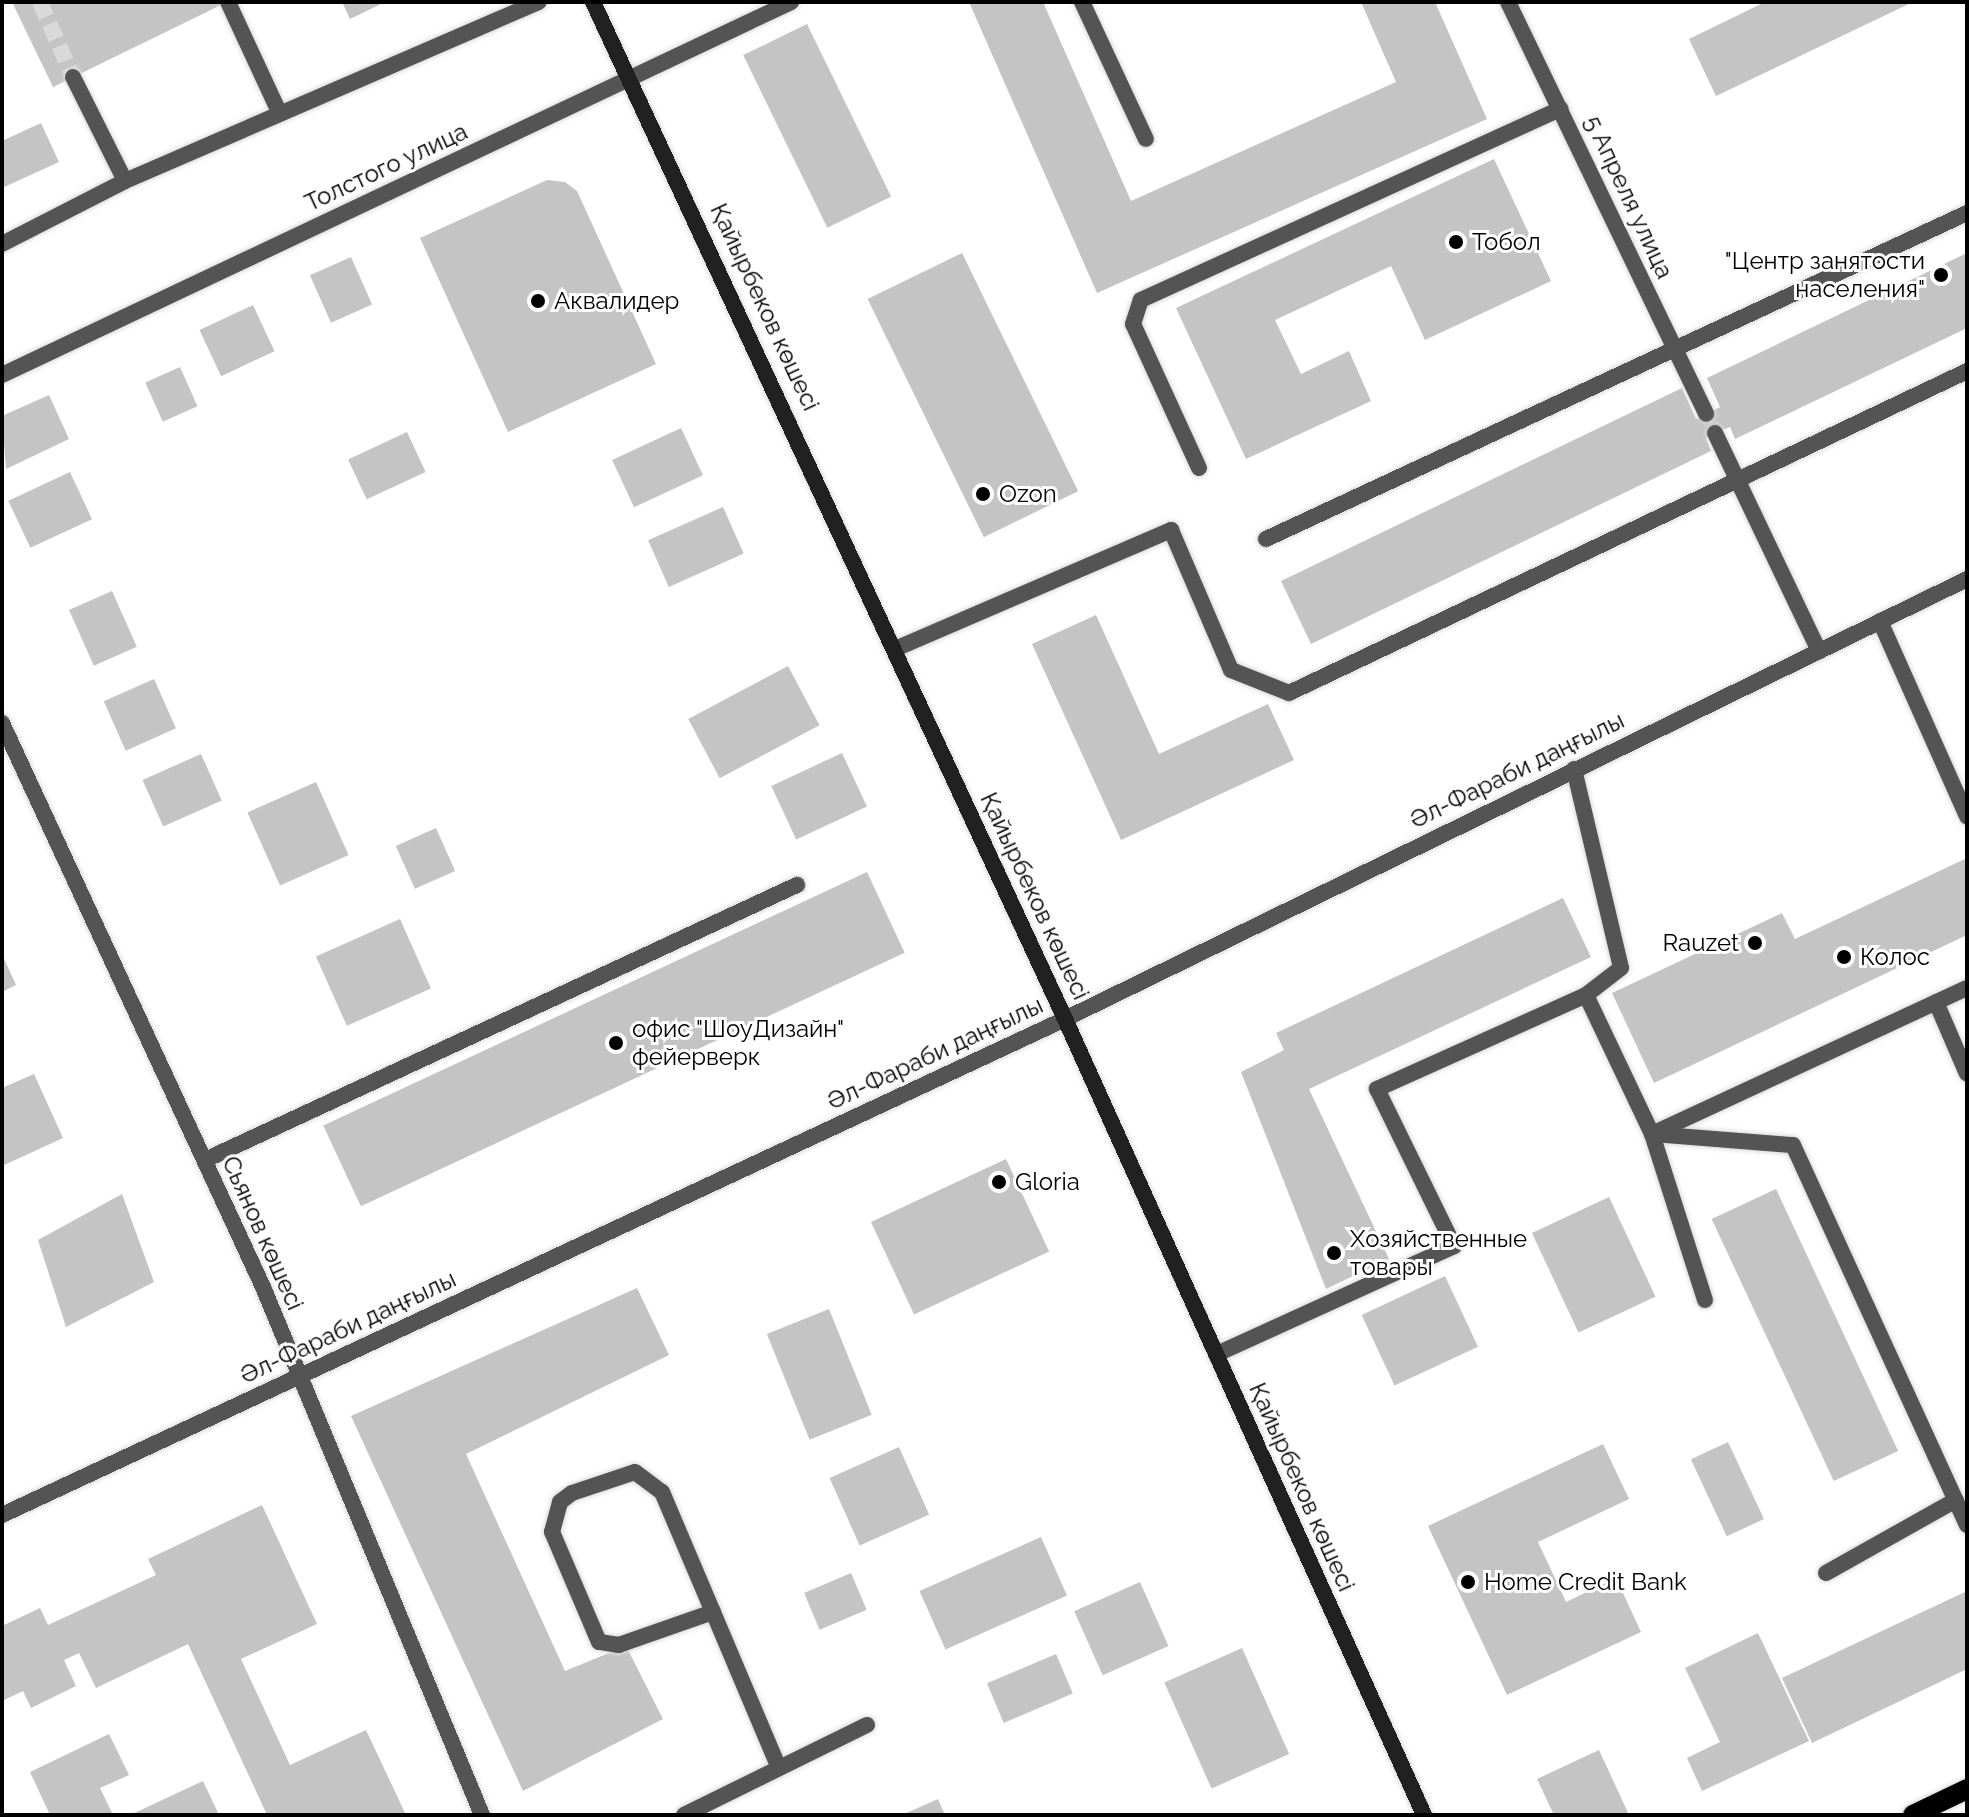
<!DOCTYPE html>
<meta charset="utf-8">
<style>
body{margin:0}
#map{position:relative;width:1969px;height:1817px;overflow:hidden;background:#fff;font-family:Raleway,sans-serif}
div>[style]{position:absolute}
.building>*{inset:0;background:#c4c4c4;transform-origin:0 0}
.street-tunnel>*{height:16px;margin-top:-8px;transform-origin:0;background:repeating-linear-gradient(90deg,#d9d9d9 0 16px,transparent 0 24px)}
.roads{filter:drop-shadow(0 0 2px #dbdbdb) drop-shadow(0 0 2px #dbdbdb)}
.lane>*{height:16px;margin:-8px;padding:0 8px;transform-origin:8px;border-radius:8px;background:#545454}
.street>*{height:16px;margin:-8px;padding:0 8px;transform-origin:8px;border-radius:8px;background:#545454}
.secondary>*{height:16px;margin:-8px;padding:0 8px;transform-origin:8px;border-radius:8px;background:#212121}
.primary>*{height:20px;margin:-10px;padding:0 10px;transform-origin:10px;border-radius:10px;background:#000}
.dots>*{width:22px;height:22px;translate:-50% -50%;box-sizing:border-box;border:4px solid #fff;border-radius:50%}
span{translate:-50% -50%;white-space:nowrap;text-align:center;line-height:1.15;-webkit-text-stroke:6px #fff;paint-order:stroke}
.street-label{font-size:24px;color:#000}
.poi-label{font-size:24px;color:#000}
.left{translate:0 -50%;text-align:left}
.right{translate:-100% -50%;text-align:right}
.frame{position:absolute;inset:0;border:4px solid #000;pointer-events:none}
</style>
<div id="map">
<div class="building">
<div style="clip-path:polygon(12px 2px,219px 2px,221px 5px,53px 87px)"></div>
<div style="clip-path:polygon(342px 2px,385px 2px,350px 19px)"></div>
<div style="clip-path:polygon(969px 2px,1043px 2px,1131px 201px,1396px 82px,1361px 2px,1435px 2px,1487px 119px,1097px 293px)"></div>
<div style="clip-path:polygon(1765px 2px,1913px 2px,1716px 96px,1689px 39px)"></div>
<div style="left:807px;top:24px;width:192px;height:71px;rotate:64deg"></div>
<div style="clip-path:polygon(41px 123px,59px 162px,2px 188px,2px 141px)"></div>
<div style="clip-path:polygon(1494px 159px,1551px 281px,1425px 340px,1391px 266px,1275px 320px,1301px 374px,1349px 351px,1371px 401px,1246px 459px,1176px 308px)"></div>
<div style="clip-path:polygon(547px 180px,565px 182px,577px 191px,656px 364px,508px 432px,420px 238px)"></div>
<div style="left:962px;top:253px;width:265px;height:105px;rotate:64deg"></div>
<div style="clip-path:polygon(1967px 253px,1967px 328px,1735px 439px,1730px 427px,1715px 433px,1706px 438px,1711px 451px,1311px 644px,1281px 581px,1682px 388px,1696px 419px,1720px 407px,1707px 378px)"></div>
<div style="left:351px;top:257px;width:52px;height:45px;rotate:66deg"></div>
<div style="left:253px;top:305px;width:51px;height:59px;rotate:65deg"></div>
<div style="left:180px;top:367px;width:43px;height:38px;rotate:66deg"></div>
<div style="clip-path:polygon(49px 395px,69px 439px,6px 469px,2px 416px)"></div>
<div style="left:681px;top:428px;width:52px;height:76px;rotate:65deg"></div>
<div style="left:407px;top:432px;width:44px;height:65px;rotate:65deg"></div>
<div style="left:70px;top:472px;width:52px;height:68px;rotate:65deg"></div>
<div style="left:723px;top:507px;width:51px;height:82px;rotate:66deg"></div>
<div style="left:112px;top:591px;width:61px;height:47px;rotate:66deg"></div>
<div style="clip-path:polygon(1096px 615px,1159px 754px,1268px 704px,1294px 760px,1121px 840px,1032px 644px)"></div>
<div style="left:788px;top:666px;width:67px;height:113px;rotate:62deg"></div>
<div style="left:154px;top:679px;width:54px;height:55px;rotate:66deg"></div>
<div style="left:842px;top:753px;width:59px;height:78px;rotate:65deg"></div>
<div style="left:201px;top:754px;width:51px;height:64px;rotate:66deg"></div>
<div style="left:316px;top:782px;width:80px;height:75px;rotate:66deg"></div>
<div style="left:436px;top:828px;width:47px;height:44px;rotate:66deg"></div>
<div style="clip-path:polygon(1967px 858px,1967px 935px,1654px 1083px,1612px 993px,1782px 913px,1795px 939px)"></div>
<div style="left:867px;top:872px;width:89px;height:600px;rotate:65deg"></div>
<div style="clip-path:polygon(1563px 898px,1591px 957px,1309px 1089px,1389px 1259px,1326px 1289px,1241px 1072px,1284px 1050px,1276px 1033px)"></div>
<div style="left:400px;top:919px;width:76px;height:92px;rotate:66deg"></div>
<div style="clip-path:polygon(2px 954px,16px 985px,2px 992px)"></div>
<div style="clip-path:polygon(34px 1074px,63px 1138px,2px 1166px,2px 1088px)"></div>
<div style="left:1006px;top:1159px;width:102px;height:149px;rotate:65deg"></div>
<div style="left:1776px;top:1189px;width:289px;height:71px;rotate:65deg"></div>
<div style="clip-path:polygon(122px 1194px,154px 1282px,66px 1327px,38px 1240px)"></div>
<div style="left:1609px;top:1197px;width:110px;height:85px;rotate:65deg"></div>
<div style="left:1445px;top:1276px;width:78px;height:92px;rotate:65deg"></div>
<div style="clip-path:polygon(637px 1288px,669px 1355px,466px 1454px,565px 1671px,626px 1646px,663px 1719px,523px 1791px,351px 1416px)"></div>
<div style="left:829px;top:1309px;width:114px;height:67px;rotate:68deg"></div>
<div style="left:1728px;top:1442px;width:85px;height:41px;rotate:65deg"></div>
<div style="clip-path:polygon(1603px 1444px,1629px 1499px,1538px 1542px,1566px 1602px,1616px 1578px,1641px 1632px,1507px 1695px,1428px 1526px)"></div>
<div style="left:899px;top:1447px;width:74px;height:76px;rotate:66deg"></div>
<div style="clip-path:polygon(262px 1505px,317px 1624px,241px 1659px,290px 1765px,366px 1730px,406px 1815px,267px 1815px,188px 1644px,96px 1688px,79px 1653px,64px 1660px,76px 1686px,31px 1708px,23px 1691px,2px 1701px,2px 1626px,40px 1608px,48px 1625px,156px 1575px,148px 1559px)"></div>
<div style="left:1041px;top:1537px;width:64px;height:133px;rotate:66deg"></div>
<div style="left:851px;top:1573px;width:40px;height:51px;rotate:67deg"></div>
<div style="left:1140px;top:1582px;width:70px;height:72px;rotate:66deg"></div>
<div style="clip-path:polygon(1967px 1591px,1967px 1669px,1812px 1743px,1782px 1678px)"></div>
<div style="clip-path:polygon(1758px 1633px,1809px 1741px,1702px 1791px,1687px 1758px,1720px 1742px,1685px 1668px)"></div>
<div style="left:1242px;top:1648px;width:116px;height:85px;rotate:66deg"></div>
<div style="left:1056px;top:1654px;width:43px;height:75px;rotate:67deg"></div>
<div style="clip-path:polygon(109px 1734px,129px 1775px,100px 1788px,113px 1815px,50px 1815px,30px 1772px)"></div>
<div style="clip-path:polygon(1599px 1750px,1629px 1815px,1554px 1815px,1537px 1779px)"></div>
<div style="clip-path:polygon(203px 1781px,219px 1815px,130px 1815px)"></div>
<div style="clip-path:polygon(938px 1799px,945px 1815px,902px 1815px)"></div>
</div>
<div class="street-tunnel">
<div style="left:40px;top:2px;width:82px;rotate:66.3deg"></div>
</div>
<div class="roads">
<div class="lane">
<div style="left:1082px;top:2px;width:151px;rotate:65deg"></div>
<div style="left:1508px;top:2px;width:457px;rotate:64.3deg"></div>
<div style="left:1715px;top:433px;width:242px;rotate:64.5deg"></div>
<div style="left:1199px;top:468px;width:158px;rotate:-114.6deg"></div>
<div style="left:1133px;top:324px;width:25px;rotate:-72deg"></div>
<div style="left:1141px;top:300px;width:461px;rotate:-24.5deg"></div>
<div style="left:1266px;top:539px;width:773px;rotate:-24.94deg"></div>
<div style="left:1880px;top:621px;width:214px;rotate:66deg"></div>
<div style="left:895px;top:649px;width:301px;rotate:-23.3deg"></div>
<div style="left:1171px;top:530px;width:152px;rotate:66.8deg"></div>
<div style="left:1231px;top:670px;width:62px;rotate:21.6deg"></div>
<div style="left:1289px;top:693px;width:751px;rotate:-25.4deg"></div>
<div style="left:1574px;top:769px;width:204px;rotate:76.7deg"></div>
<div style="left:1621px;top:968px;width:44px;rotate:142.4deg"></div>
<div style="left:1586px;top:995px;width:154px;rotate:64.6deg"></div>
<div style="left:1652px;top:1134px;width:347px;rotate:-24.9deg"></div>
<div style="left:1936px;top:1002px;width:78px;rotate:66.7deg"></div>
<div style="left:205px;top:1160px;width:653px;rotate:-24.92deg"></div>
<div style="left:1705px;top:1300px;width:174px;rotate:-107.7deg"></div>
<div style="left:1652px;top:1134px;width:141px;rotate:4.5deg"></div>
<div style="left:1793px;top:1145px;width:418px;rotate:65.4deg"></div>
<div style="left:1217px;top:1354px;width:260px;rotate:-24.5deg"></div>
<div style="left:1454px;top:1246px;width:175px;rotate:-116.1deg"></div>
<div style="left:1377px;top:1089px;width:229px;rotate:-24.2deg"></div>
<div style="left:1826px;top:1573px;width:149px;rotate:-29.3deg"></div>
<div style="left:713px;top:1612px;width:100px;rotate:160.7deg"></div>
<div style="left:619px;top:1645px;width:20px;rotate:-171deg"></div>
<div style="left:599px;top:1642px;width:120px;rotate:-113.1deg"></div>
<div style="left:552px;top:1532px;width:31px;rotate:-75deg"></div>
<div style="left:560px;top:1502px;width:15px;rotate:-37deg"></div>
<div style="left:572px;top:1493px;width:66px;rotate:-18.4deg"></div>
<div style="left:635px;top:1472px;width:34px;rotate:37deg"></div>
<div style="left:662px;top:1492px;width:130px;rotate:67deg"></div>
<div style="left:713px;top:1612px;width:169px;rotate:67.1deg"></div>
<div style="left:684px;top:1815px;width:204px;rotate:-26.2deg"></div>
</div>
<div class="street">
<div style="left:228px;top:2px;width:123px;rotate:65.1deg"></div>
<div style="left:73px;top:77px;width:116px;rotate:63.4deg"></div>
<div style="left:2px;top:244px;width:138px;rotate:-27.1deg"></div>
<div style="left:125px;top:181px;width:451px;rotate:-23.4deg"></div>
<div style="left:2px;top:375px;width:873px;rotate:-25.3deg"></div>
<div style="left:2px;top:723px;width:621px;rotate:65.17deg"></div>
<div style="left:263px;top:1287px;width:572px;rotate:67.47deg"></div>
<div style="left:2px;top:1515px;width:1173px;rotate:-25.01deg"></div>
<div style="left:1065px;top:1019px;width:1004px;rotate:-26deg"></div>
</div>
<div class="secondary">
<div style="left:593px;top:2px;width:1121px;rotate:65.1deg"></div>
<div style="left:1065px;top:1019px;width:873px;rotate:65.72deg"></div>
</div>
<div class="primary">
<div style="left:1913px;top:1815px;width:60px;rotate:-25.7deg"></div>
</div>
</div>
<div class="dots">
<div style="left:1456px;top:242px;background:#000"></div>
<div style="left:1941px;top:275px;background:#000"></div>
<div style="left:538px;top:301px;background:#000"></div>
<div style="left:983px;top:494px;background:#000"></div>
<div style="left:1755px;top:943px;background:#000"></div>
<div style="left:1844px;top:957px;background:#000"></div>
<div style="left:616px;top:1043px;background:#000"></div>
<div style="left:999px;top:1182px;background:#000"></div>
<div style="left:1334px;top:1253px;background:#000"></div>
<div style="left:1468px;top:1582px;background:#000"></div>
</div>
<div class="street-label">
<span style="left:386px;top:167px;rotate:-25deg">Толстого улица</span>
<span style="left:1629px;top:197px;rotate:65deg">5 Апреля улица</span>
<span style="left:765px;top:307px;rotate:65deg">Қайырбеков көшесі</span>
<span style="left:1517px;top:770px;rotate:-26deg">Әл-Фараби даңғылы</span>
<span style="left:1035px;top:896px;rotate:65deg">Қайырбеков көшесі</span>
<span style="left:935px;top:1053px;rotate:-25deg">Әл-Фараби даңғылы</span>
<span style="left:263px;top:1233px;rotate:66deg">Сьянов көшесі</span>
<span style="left:348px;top:1327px;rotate:-25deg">Әл-Фараби даңғылы</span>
<span style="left:1302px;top:1487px;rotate:66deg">Қайырбеков көшесі</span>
</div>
<div class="poi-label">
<span class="left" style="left:1472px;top:242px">Тобол</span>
<span class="right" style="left:1925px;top:275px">"Центр занятости<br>населения"</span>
<span class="left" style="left:554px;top:301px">Аквалидер</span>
<span class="left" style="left:999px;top:494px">Ozon</span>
<span class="right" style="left:1739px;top:943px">Rauzet</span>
<span class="left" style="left:1860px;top:957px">Колос</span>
<span class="left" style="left:632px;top:1043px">офис "ШоуДизайн"<br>фейерверк</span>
<span class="left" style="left:1015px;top:1182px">Gloria</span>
<span class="left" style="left:1350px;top:1253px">Хозяйственные<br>товары</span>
<span class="left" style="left:1484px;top:1582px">Home Credit Bank</span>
</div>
<div class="frame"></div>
</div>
